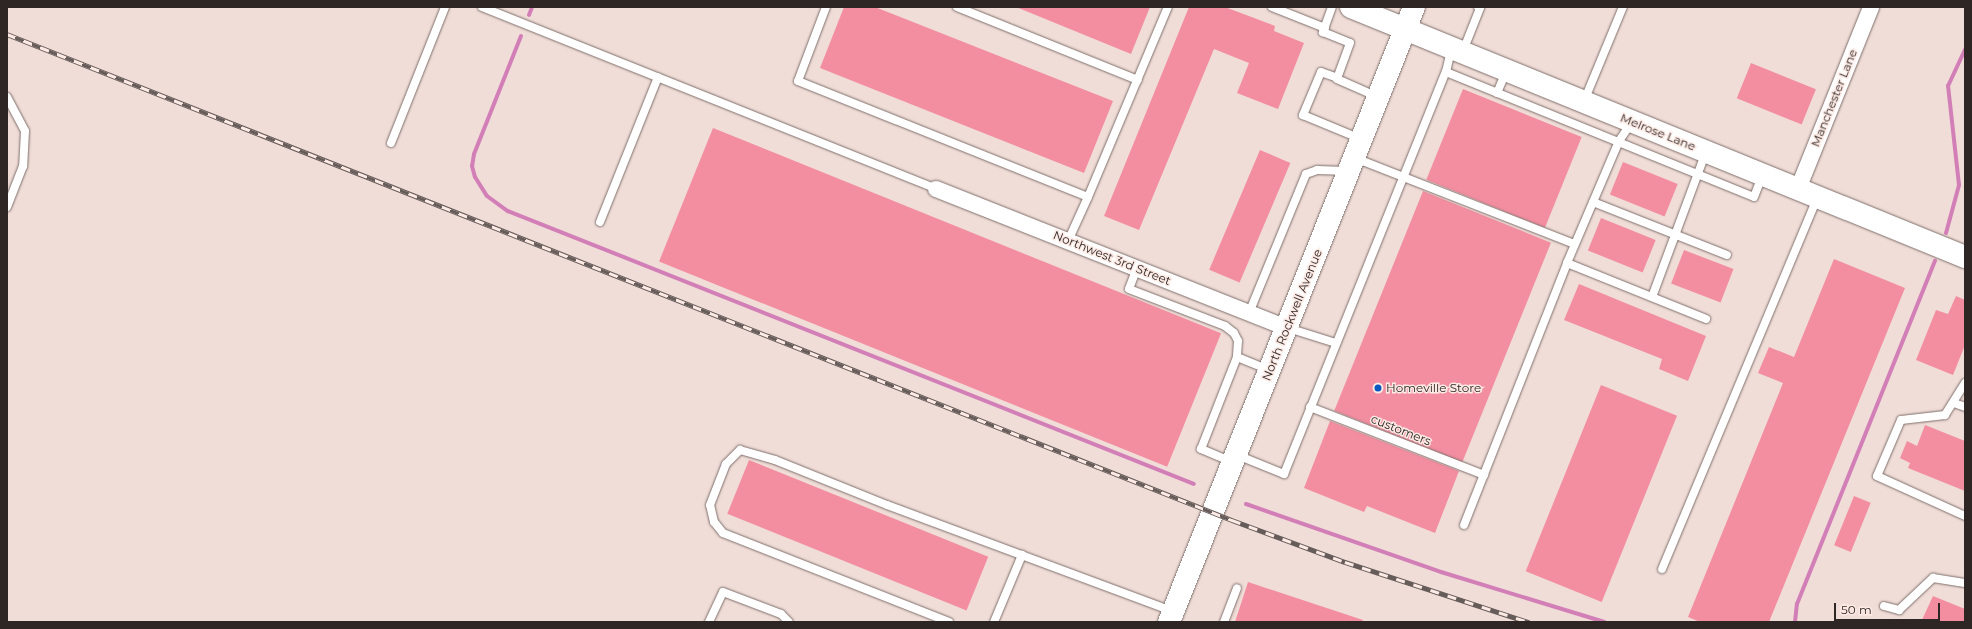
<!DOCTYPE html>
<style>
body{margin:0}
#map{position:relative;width:1972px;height:629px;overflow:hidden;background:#f0ddd8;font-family:Montserrat,sans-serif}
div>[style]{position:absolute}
.stream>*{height:4px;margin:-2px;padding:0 2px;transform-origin:2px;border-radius:2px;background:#d37fb7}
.building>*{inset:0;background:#f38ea1;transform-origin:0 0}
.roads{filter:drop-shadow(0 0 1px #7f6e6a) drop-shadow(0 0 1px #7f6e6a)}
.lane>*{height:8px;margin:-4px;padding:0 4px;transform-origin:4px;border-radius:4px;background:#fff}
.street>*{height:16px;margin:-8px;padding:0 8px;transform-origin:8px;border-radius:8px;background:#fff}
.secondary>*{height:22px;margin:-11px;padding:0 11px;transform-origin:11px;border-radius:11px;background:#fff}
.rail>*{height:4.5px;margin-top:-2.25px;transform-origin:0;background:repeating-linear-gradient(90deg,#fdeae5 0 9px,#665c59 0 18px);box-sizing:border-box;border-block:1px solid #665c59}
.dots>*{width:11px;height:11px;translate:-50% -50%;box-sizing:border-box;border:2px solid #fdeae5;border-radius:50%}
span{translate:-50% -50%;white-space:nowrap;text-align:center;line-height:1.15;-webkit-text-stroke:3px #fdeae5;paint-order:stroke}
.street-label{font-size:12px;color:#2d2624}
.poi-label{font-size:12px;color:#2d2624}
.left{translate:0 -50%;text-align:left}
.frame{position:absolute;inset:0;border:8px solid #2d2624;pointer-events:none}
.scale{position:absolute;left:1834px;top:603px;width:106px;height:18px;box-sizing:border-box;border:2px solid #2d2624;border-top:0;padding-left:5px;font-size:12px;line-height:14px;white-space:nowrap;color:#2d2624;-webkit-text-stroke:3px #fdeae5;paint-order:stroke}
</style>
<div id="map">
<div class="stream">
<div style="left:529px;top:15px;width:9px;rotate:-69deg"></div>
<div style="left:521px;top:36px;width:127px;rotate:111.7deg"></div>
<div style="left:474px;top:154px;width:12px;rotate:99deg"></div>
<div style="left:472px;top:166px;width:11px;rotate:75deg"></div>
<div style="left:475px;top:177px;width:22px;rotate:58deg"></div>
<div style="left:487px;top:196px;width:26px;rotate:36deg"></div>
<div style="left:508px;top:211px;width:738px;rotate:21.7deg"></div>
<div style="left:1946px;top:233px;width:50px;rotate:-74.8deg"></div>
<div style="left:1959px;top:185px;width:100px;rotate:-96.3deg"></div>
<div style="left:1948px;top:86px;width:40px;rotate:-65deg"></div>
<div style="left:1246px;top:504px;width:207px;rotate:19.2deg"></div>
<div style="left:1441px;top:572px;width:171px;rotate:17deg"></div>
<div style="left:1795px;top:622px;width:18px;rotate:-84deg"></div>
<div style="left:1797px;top:604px;width:370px;rotate:-68.1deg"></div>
</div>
<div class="building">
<div style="clip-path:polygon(844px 7px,875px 7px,1113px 101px,1084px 173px,820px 68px)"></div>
<div style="clip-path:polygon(1016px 7px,1150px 7px,1131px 54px)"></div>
<div style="clip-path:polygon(1189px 7px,1225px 7px,1275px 26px,1274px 31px,1304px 43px,1278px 109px,1237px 93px,1249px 63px,1214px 49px,1139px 230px,1104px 216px)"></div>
<div style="left:1751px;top:63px;width:70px;height:38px;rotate:22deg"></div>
<div style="left:1463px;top:89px;width:128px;height:98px;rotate:22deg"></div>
<div style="left:713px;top:128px;width:548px;height:144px;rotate:22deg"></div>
<div style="left:1260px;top:150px;width:33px;height:130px;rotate:23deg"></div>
<div style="left:1623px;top:162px;width:59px;height:35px;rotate:22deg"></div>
<div style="left:1423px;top:191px;width:138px;height:237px;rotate:22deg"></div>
<div style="left:1601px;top:218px;width:59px;height:35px;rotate:22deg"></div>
<div style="left:1684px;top:250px;width:53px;height:36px;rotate:21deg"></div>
<div style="clip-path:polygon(1834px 259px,1905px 288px,1769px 622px,1700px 622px,1688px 617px,1783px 383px,1758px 373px,1769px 347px,1794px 357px)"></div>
<div style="clip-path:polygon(1579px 284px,1706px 336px,1688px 381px,1659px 369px,1662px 359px,1564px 320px)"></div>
<div style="clip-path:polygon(1956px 296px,1965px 300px,1965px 345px,1953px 375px,1916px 360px,1936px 310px,1948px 314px)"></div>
<div style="left:1601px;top:385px;width:82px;height:201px;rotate:22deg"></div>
<div style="clip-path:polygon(1330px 421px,1459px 471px,1435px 533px,1367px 506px,1364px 512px,1304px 488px)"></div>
<div style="clip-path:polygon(1925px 425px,1965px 441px,1965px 491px,1908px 468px,1910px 463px,1900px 458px,1907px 441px,1917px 446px)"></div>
<div style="left:749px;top:460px;width:258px;height:58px;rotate:22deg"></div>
<div style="left:1854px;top:496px;width:18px;height:53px;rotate:22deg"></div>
<div style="clip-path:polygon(1248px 582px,1363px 620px,1362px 622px,1235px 622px)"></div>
<div style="clip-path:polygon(1933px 596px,1965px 609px,1965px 622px,1921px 622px)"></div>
</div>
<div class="roads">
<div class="lane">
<div style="left:482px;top:7px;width:489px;rotate:21.8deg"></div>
<div style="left:826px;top:7px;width:79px;rotate:110.7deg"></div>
<div style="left:798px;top:81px;width:312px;rotate:21.8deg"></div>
<div style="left:1088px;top:197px;width:48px;rotate:114.4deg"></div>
<div style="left:957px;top:7px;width:195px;rotate:22deg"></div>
<div style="left:1272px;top:7px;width:57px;rotate:21.6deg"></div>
<div style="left:1332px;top:7px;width:27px;rotate:110deg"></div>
<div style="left:1323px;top:32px;width:29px;rotate:22deg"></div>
<div style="left:1350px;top:43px;width:38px;rotate:110deg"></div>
<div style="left:1337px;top:79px;width:45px;rotate:23.7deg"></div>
<div style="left:1463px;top:51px;width:46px;rotate:-68.4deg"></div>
<div style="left:1480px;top:8px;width:2px;rotate:-153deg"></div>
<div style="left:1446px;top:72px;width:23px;rotate:-77deg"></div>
<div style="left:1338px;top:78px;width:18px;rotate:-161deg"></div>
<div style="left:1321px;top:72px;width:47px;rotate:112.7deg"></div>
<div style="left:1303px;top:115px;width:63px;rotate:22.5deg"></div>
<div style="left:1497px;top:93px;width:23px;rotate:-67deg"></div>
<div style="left:7px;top:97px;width:38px;rotate:62deg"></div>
<div style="left:25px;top:131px;width:35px;rotate:93deg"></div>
<div style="left:23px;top:166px;width:44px;rotate:111.3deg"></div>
<div style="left:1584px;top:101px;width:102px;rotate:-67.5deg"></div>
<div style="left:391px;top:143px;width:146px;rotate:-68.3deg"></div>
<div style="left:1355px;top:158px;width:236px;rotate:21.4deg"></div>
<div style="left:1088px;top:197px;width:206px;rotate:-67.2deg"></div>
<div style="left:1593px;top:202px;width:144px;rotate:21.6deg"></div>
<div style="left:600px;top:222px;width:156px;rotate:-68.2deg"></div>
<div style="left:1567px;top:263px;width:150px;rotate:21.9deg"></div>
<div style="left:1137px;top:268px;width:22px;rotate:111deg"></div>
<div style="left:1129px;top:289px;width:103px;rotate:21.1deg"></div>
<div style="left:1225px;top:326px;width:11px;rotate:38deg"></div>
<div style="left:1234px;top:333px;width:9px;rotate:63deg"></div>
<div style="left:1238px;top:341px;width:16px;rotate:94deg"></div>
<div style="left:1652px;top:297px;width:155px;rotate:-69.6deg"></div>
<div style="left:1249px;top:313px;width:150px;rotate:-67.7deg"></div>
<div style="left:1306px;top:174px;width:12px;rotate:-20deg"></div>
<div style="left:1317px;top:170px;width:31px;rotate:2deg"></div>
<div style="left:1288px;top:328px;width:50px;rotate:17.4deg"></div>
<div style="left:1965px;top:383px;width:38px;rotate:122deg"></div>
<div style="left:1945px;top:415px;width:44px;rotate:173.5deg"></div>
<div style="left:1901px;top:420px;width:61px;rotate:113.2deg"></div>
<div style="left:1877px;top:476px;width:97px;rotate:24.4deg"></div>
<div style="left:1954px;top:403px;width:12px;rotate:20deg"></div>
<div style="left:1310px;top:407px;width:187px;rotate:21.3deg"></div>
<div style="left:1237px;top:455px;width:51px;rotate:22deg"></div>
<div style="left:1284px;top:474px;width:433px;rotate:-68.1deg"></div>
<div style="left:1446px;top:72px;width:332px;rotate:22.1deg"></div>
<div style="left:1754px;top:197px;width:22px;rotate:-69deg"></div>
<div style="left:1232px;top:462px;width:34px;rotate:-157deg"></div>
<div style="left:1201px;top:449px;width:99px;rotate:-68.6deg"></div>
<div style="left:1237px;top:357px;width:35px;rotate:22deg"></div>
<div style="left:1464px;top:525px;width:282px;rotate:-68.5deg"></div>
<div style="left:1567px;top:263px;width:133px;rotate:-66.9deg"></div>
<div style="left:1619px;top:141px;width:23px;rotate:-56deg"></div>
<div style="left:1662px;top:569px;width:402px;rotate:-67.3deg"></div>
<div style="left:1884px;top:606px;width:16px;rotate:15deg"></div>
<div style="left:1899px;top:610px;width:47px;rotate:-43.3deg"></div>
<div style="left:1933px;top:578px;width:32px;rotate:9deg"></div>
<div style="left:709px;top:622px;width:33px;rotate:-65deg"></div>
<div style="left:723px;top:592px;width:62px;rotate:20.8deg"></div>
<div style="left:781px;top:614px;width:11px;rotate:45deg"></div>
<div style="left:949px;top:622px;width:243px;rotate:-158.5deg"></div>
<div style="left:723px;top:533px;width:14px;rotate:-129deg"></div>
<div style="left:714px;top:522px;width:17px;rotate:-103deg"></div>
<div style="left:710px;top:505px;width:44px;rotate:-68.7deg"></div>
<div style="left:726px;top:464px;width:20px;rotate:-45deg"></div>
<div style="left:740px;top:450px;width:36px;rotate:16deg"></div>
<div style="left:775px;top:460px;width:121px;rotate:21.9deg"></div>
<div style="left:887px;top:505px;width:304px;rotate:20.4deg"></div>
<div style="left:994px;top:622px;width:73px;rotate:-67.3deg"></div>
<div style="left:1224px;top:622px;width:36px;rotate:-69deg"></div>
</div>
<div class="street">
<div style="left:936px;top:189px;width:378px;rotate:21.6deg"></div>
<div style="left:1798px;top:189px;width:196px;rotate:-68.1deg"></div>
</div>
<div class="secondary">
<div style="left:1351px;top:7px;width:663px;rotate:22.15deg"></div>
<div style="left:1169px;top:622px;width:662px;rotate:-68.28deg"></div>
</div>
</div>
<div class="rail">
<div style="left:7px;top:34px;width:1318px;rotate:21.64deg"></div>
<div style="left:1232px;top:520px;width:121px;rotate:20.4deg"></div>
<div style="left:1345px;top:562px;width:194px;rotate:18.1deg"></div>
</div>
<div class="dots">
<div style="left:1378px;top:388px;background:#0858c2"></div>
</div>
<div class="street-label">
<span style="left:1834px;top:98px;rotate:-68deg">Manchester Lane</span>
<span style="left:1658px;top:132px;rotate:22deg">Melrose Lane</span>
<span style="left:1112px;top:258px;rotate:22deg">Northwest 3rd Street</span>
<span style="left:1292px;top:315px;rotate:-68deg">North Rockwell Avenue</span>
<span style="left:1401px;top:430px;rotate:22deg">customers</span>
</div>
<div class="poi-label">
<span class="left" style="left:1386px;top:388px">Homeville Store</span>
</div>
<div class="frame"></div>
<div class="scale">50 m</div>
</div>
